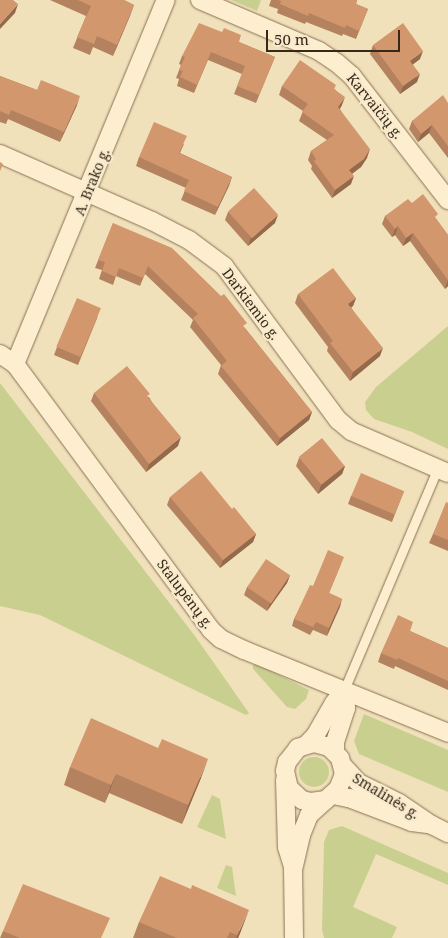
<!DOCTYPE html>
<meta charset="utf-8">
<style>
body{margin:0}
#map{position:relative;width:448px;height:938px;overflow:hidden;background:#f1e1bb;font-family:"Noto Serif",serif}
div>[style]{position:absolute}
.green>*{inset:0;background:#c9d08f}
.round{border-radius:50%}
.roads{filter:drop-shadow(0 0 1px #8a7054) drop-shadow(0 0 1px #8a7054)}
.service>*{height:9px;margin:-4.5px;padding:0 4.5px;transform-origin:4.5px;border-radius:4.5px;background:#fceecf}
.minor>*{height:18px;margin:-9px;padding:0 9px;transform-origin:9px;border-radius:9px;background:#fceecf}
.wall>*{inset:0;background:#b5825f}
.shaded-wall>*{inset:0;background:#946a4d}
.building>*{inset:0;background:#d3976e;transform-origin:0 0}
span{translate:-50% -50%;white-space:nowrap;text-align:center;line-height:1.15;-webkit-text-stroke:4.5px #f8ebcc;paint-order:stroke}
.street-label{font-size:14px;color:#38281a}
.scale{position:absolute;left:266px;top:30px;width:134px;height:22px;box-sizing:border-box;border:2px solid #38281a;border-top:0;padding-left:6px;font-size:15px;line-height:18px;white-space:nowrap;color:#38281a;-webkit-text-stroke:4px #f8ebcc;paint-order:stroke}
</style>
<div id="map">
<div class="green">
<div style="clip-path:polygon(231px 0,261px 0,257px 11px)"></div>
<div style="clip-path:polygon(448px 326px,448px 449px,412px 432px,374px 419px,366px 410px,365px 402px,376px 387px)"></div>
<div style="clip-path:polygon(0 383px,195px 636px,249px 713px,246px 715px,40px 615px,0 606px)"></div>
<div style="clip-path:polygon(257px 664px,309px 690px,306px 699px,295px 709px,287px 707px,253px 669px,253px 665px)"></div>
<div style="clip-path:polygon(364px 714px,448px 750px,448px 792px,359px 754px,354px 741px)"></div>
<div class="round" style="left:299px;top:757px;width:30px;height:30px"></div>
<div style="clip-path:polygon(212px 795px,220px 799px,226px 839px,197px 827px)"></div>
<div style="clip-path:polygon(342px 826px,448px 873px,448px 885px,376px 854px,353px 907px,397px 927px,392px 938px,324px 938px,322px 930px,324px 842px,329px 830px)"></div>
<div style="clip-path:polygon(226px 865px,232px 867px,236px 896px,217px 888px)"></div>
</div>
<div class="roads">
<div class="service">
<div style="left:344px;top:690px;width:241px;rotate:-67.1deg"></div>
</div>
<div class="minor">
<div style="left:200px;top:0;width:129px;rotate:23.2deg"></div>
<div style="left:319px;top:51px;width:22px;rotate:34deg"></div>
<div style="left:337px;top:63px;width:20px;rotate:41deg"></div>
<div style="left:352px;top:76px;width:157px;rotate:52.3deg"></div>
<div style="left:0;top:154px;width:166px;rotate:23.8deg"></div>
<div style="left:152px;top:221px;width:42px;rotate:27.2deg"></div>
<div style="left:189px;top:240px;width:44px;rotate:36.6deg"></div>
<div style="left:224px;top:266px;width:192px;rotate:53.5deg"></div>
<div style="left:338px;top:420px;width:17px;rotate:40deg"></div>
<div style="left:351px;top:431px;width:106px;rotate:23.4deg"></div>
<div style="left:0;top:354px;width:18px;rotate:34deg"></div>
<div style="left:15px;top:364px;width:330px;rotate:53.6deg"></div>
<div style="left:211px;top:630px;width:13px;rotate:42deg"></div>
<div style="left:221px;top:639px;width:25px;rotate:26deg"></div>
<div style="left:244px;top:650px;width:220px;rotate:22.1deg"></div>
<div style="left:15px;top:364px;width:394px;rotate:-67.5deg"></div>
<div style="left:307px;top:744px;width:11px;rotate:-45deg"></div>
<div style="left:315px;top:736px;width:38px;rotate:-60deg"></div>
<div style="left:334px;top:703px;width:16px;rotate:-52deg"></div>
<div style="left:335px;top:752px;width:10px;rotate:-90deg"></div>
<div style="left:335px;top:742px;width:36px;rotate:-72deg"></div>
<div style="left:346px;top:708px;width:18px;rotate:-96deg"></div>
<div style="left:343px;top:766px;width:23px;rotate:47deg"></div>
<div style="left:359px;top:783px;width:45px;rotate:26.6deg"></div>
<div style="left:399px;top:803px;width:40px;rotate:34deg"></div>
<div style="left:432px;top:825px;width:18px;rotate:27deg"></div>
<div style="left:285px;top:780px;width:67px;rotate:88.3deg"></div>
<div style="left:287px;top:847px;width:21px;rotate:73deg"></div>
<div style="left:333px;top:795px;width:16px;rotate:11deg"></div>
<div style="left:349px;top:798px;width:67px;rotate:20.9deg"></div>
<div style="left:412px;top:822px;width:14px;rotate:8deg"></div>
<div style="left:294px;top:938px;width:68px;rotate:-90.8deg"></div>
<div style="left:293px;top:870px;width:36px;rotate:-77deg"></div>
<div style="left:301px;top:835px;width:22px;rotate:-68deg"></div>
<div style="left:309px;top:815px;width:39px;rotate:-42deg"></div>
<div style="left:338px;top:789px;width:16px;rotate:-68deg"></div>
<div style="left:344px;top:774px;width:16px;rotate:-104deg"></div>
<div style="left:340px;top:758px;width:16px;rotate:-135deg"></div>
<div style="left:329px;top:747px;width:16px;rotate:-165deg"></div>
<div style="left:314px;top:743px;width:17px;rotate:163deg"></div>
<div style="left:298px;top:748px;width:18px;rotate:128deg"></div>
<div style="left:287px;top:762px;width:9px;rotate:103deg"></div>
<div style="left:285px;top:771px;width:17px;rotate:77deg"></div>
<div style="left:289px;top:788px;width:18px;rotate:43deg"></div>
<div style="left:302px;top:800px;width:9px;rotate:13deg"></div>
<div style="left:311px;top:802px;width:15px;rotate:-8deg"></div>
</div>
</div>
<div class="wall">
<div style="clip-path:polygon(50px 0,124px 0,134px 5px,113px 56px,93px 47px,90px 55px,73px 48px,86px 16px)"></div>
<div style="clip-path:polygon(271px 0,357px 0,356px 4px,368px 9px,356px 39px,343px 34px,342px 36px,306px 22px,305px 24px,277px 13px,278px 9px,269px 6px)"></div>
<div style="clip-path:polygon(239px 42px,275px 57px,256px 103px,234px 94px,242px 74px,208px 60px,194px 93px,177px 86px,179px 79px,176px 78px,181px 65px,179px 64px,182px 56px)"></div>
<div style="clip-path:polygon(373px 45px,420px 59px,413px 64px,417px 82px,400px 94px,370px 54px)"></div>
<div style="clip-path:polygon(0 76px,77px 105px,60px 142px,8px 119px,6px 124px,0 122px)"></div>
<div style="clip-path:polygon(282px 86px,335px 89px,342px 105px,340px 109px,367px 158px,361px 167px,352px 174px,351px 184px,332px 198px,311px 169px,312px 166px,308px 160px,311px 151px,327px 140px,299px 121px,303px 111px,279px 95px)"></div>
<div style="clip-path:polygon(448px 103px,448px 158px,429px 133px,418px 142px,409px 129px,412px 121px)"></div>
<div style="clip-path:polygon(184px 144px,180px 153px,232px 177px,215px 215px,181px 200px,186px 188px,136px 166px,139px 157px)"></div>
<div style="clip-path:polygon(412px 203px,436px 219px,448px 235px,448px 286px,445px 289px,410px 241px,403px 246px,395px 235px,392px 237px,382px 224px,385px 216px)"></div>
<div style="clip-path:polygon(228px 212px,275px 223px,248px 246px,225px 220px)"></div>
<div style="clip-path:polygon(113px 223px,245px 328px,312px 412px,309px 420px,277px 446px,218px 374px,221px 365px,190px 327px,193px 320px,145px 274px,140px 286px,116px 276px,113px 285px,99px 279px,102px 270px,95px 268px)"></div>
<div style="clip-path:polygon(298px 294px,356px 298px,353px 306px,351px 307px,380px 356px,350px 381px,327px 351px,328px 347px,295px 303px)"></div>
<div style="clip-path:polygon(98px 316px,78px 365px,54px 355px,57px 347px)"></div>
<div style="clip-path:polygon(94px 393px,149px 397px,178px 446px,146px 472px,91px 401px)"></div>
<div style="clip-path:polygon(299px 458px,345px 466px,342px 474px,318px 494px,296px 466px)"></div>
<div style="clip-path:polygon(404px 491px,392px 522px,348px 504px,351px 496px)"></div>
<div style="clip-path:polygon(170px 497px,232px 509px,256px 534px,253px 542px,220px 568px,167px 505px)"></div>
<div style="clip-path:polygon(448px 503px,448px 551px,429px 543px,433px 534px)"></div>
<div style="clip-path:polygon(341px 564px,329px 593px,342px 599px,327px 636px,313px 630px,310px 635px,292px 626px,294px 619px,313px 586px)"></div>
<div style="clip-path:polygon(290px 575px,287px 583px,267px 611px,244px 595px,247px 587px)"></div>
<div style="clip-path:polygon(410px 631px,448px 648px,448px 690px,395px 666px,394px 669px,378px 662px,381px 653px)"></div>
<div style="clip-path:polygon(70px 767px,201px 778px,182px 824px,109px 793px,105px 803px,64px 785px)"></div>
<div style="clip-path:polygon(139px 922px,241px 931px,238px 938px,133px 938px)"></div>
<div style="clip-path:polygon(3px 931px,102px 938px,0 938px)"></div>
</div>
<div class="shaded-wall">
<div style="clip-path:polygon(18px 4px,15px 13px,0 29px,0 24px)"></div>
<div style="clip-path:polygon(134px 5px,130px 16px,113px 56px,117px 45px)"></div>
<div style="clip-path:polygon(423px 51px,420px 59px,407px 69px,410px 61px)"></div>
<div style="clip-path:polygon(420px 74px,417px 82px,400px 94px,403px 86px)"></div>
<div style="clip-path:polygon(80px 96px,77px 105px,60px 142px,64px 132px)"></div>
<div style="clip-path:polygon(345px 97px,342px 105px,335px 115px,338px 107px)"></div>
<div style="clip-path:polygon(432px 125px,429px 133px,418px 142px,421px 134px)"></div>
<div style="clip-path:polygon(370px 149px,367px 158px,361px 167px,346px 178px,349px 170px)"></div>
<div style="clip-path:polygon(354px 176px,351px 184px,332px 198px,335px 190px)"></div>
<div style="clip-path:polygon(232px 177px,229px 186px,215px 215px,218px 207px)"></div>
<div style="clip-path:polygon(278px 215px,275px 223px,248px 246px,251px 238px)"></div>
<div style="clip-path:polygon(398px 226px,395px 235px,392px 237px,395px 229px)"></div>
<div style="clip-path:polygon(413px 233px,410px 241px,403px 246px,406px 238px)"></div>
<div style="clip-path:polygon(448px 280px,448px 286px,445px 289px)"></div>
<div style="clip-path:polygon(356px 298px,353px 306px,345px 312px,348px 304px)"></div>
<div style="clip-path:polygon(383px 348px,380px 356px,350px 381px,353px 372px)"></div>
<div style="clip-path:polygon(312px 412px,309px 420px,277px 446px,280px 438px)"></div>
<div style="clip-path:polygon(181px 437px,178px 446px,146px 472px,149px 464px)"></div>
<div style="clip-path:polygon(345px 466px,342px 474px,318px 494px,321px 485px)"></div>
<div style="clip-path:polygon(256px 534px,253px 542px,220px 568px,223px 560px)"></div>
<div style="clip-path:polygon(290px 575px,287px 583px,267px 611px,270px 603px)"></div>
<div style="clip-path:polygon(342px 599px,340px 607px,327px 636px,329px 628px)"></div>
<div style="clip-path:polygon(208px 759px,201px 778px,182px 824px,188px 805px)"></div>
<div style="clip-path:polygon(116px 774px,109px 793px,105px 803px,111px 785px)"></div>
<div style="clip-path:polygon(249px 910px,241px 931px,238px 938px,236px 938px)"></div>
</div>
<div class="building">
<div style="clip-path:polygon(0 0,13px 0,18px 4px,0 24px)"></div>
<div style="clip-path:polygon(78px 0,124px 0,134px 5px,117px 45px,97px 36px,94px 44px,77px 37px,91px 6px)"></div>
<div style="clip-path:polygon(278px 0,357px 0,356px 4px,368px 9px,359px 31px,346px 25px,345px 28px,309px 13px,308px 16px,280px 4px,281px 1px)"></div>
<div style="clip-path:polygon(199px 23px,222px 32px,224px 28px,241px 35px,239px 42px,275px 57px,259px 95px,237px 86px,245px 66px,211px 52px,197px 85px,180px 77px,183px 71px,179px 70px,185px 57px,182px 56px)"></div>
<div style="clip-path:polygon(403px 23px,423px 51px,410px 61px,420px 74px,403px 86px,373px 45px)"></div>
<div style="clip-path:polygon(300px 60px,336px 85px,334px 89px,345px 97px,338px 107px,370px 149px,364px 159px,349px 170px,354px 176px,335px 190px,314px 161px,316px 159px,311px 151px,334px 135px,302px 112px,308px 104px,282px 86px)"></div>
<div style="clip-path:polygon(0 76px,37px 90px,41px 80px,80px 96px,64px 132px,11px 110px,9px 115px,0 111px)"></div>
<div style="clip-path:polygon(443px 95px,448px 103px,448px 146px,432px 125px,421px 134px,412px 121px)"></div>
<div style="clip-path:polygon(154px 122px,187px 136px,179px 153px,232px 177px,218px 207px,184px 191px,189px 180px,139px 157px)"></div>
<div style="clip-path:polygon(0 162px,3px 164px,0 171px)"></div>
<div style="left:254px;top:188px;width:36px;height:35px;rotate:48deg"></div>
<div style="clip-path:polygon(423px 194px,438px 214px,435px 217px,448px 235px,448px 280px,413px 233px,406px 238px,398px 226px,395px 229px,385px 216px,408px 199px,412px 203px)"></div>
<div style="clip-path:polygon(113px 223px,172px 248px,221px 296px,224px 294px,247px 323px,243px 326px,312px 412px,280px 438px,221px 366px,227px 361px,193px 318px,198px 314px,148px 266px,143px 278px,119px 268px,116px 277px,102px 271px,105px 262px,98px 260px)"></div>
<div style="clip-path:polygon(333px 268px,356px 298px,348px 304px,383px 348px,353px 372px,330px 343px,333px 341px,298px 294px)"></div>
<div style="left:77px;top:298px;width:26px;height:53px;rotate:23deg"></div>
<div style="clip-path:polygon(127px 366px,150px 394px,147px 396px,181px 437px,149px 464px,94px 393px)"></div>
<div style="left:322px;top:438px;width:36px;height:30px;rotate:51deg"></div>
<div style="clip-path:polygon(201px 471px,232px 509px,234px 507px,256px 534px,223px 560px,170px 497px)"></div>
<div style="left:361px;top:473px;width:47px;height:25px;rotate:23deg"></div>
<div style="clip-path:polygon(446px 502px,448px 503px,448px 540px,433px 534px)"></div>
<div style="clip-path:polygon(328px 550px,344px 557px,329px 593px,342px 599px,329px 628px,316px 622px,313px 627px,294px 619px,310px 585px,313px 586px)"></div>
<div style="left:266px;top:559px;width:29px;height:34px;rotate:34deg"></div>
<div style="clip-path:polygon(398px 615px,413px 622px,410px 631px,448px 648px,448px 681px,398px 658px,397px 660px,381px 653px)"></div>
<div style="clip-path:polygon(91px 718px,158px 748px,162px 739px,208px 759px,188px 805px,116px 774px,111px 785px,70px 767px)"></div>
<div style="clip-path:polygon(160px 876px,191px 889px,192px 885px,249px 910px,237px 935px,230px 932px,227px 938px,177px 938px,139px 922px)"></div>
<div style="clip-path:polygon(23px 884px,110px 918px,101px 938px,20px 938px,3px 931px)"></div>
</div>
<div class="street-label">
<span style="left:375px;top:106px;rotate:51deg">Karvaičių g.</span>
<span style="left:92px;top:182px;rotate:-68deg">A. Brako g.</span>
<span style="left:251px;top:304px;rotate:53deg">Darkiemio g.</span>
<span style="left:185px;top:594px;rotate:53deg">Stalupėnų g.</span>
<span style="left:386px;top:796px;rotate:31deg">Smalinės g.</span>
</div>
<div class="scale">50 m</div>
</div>
